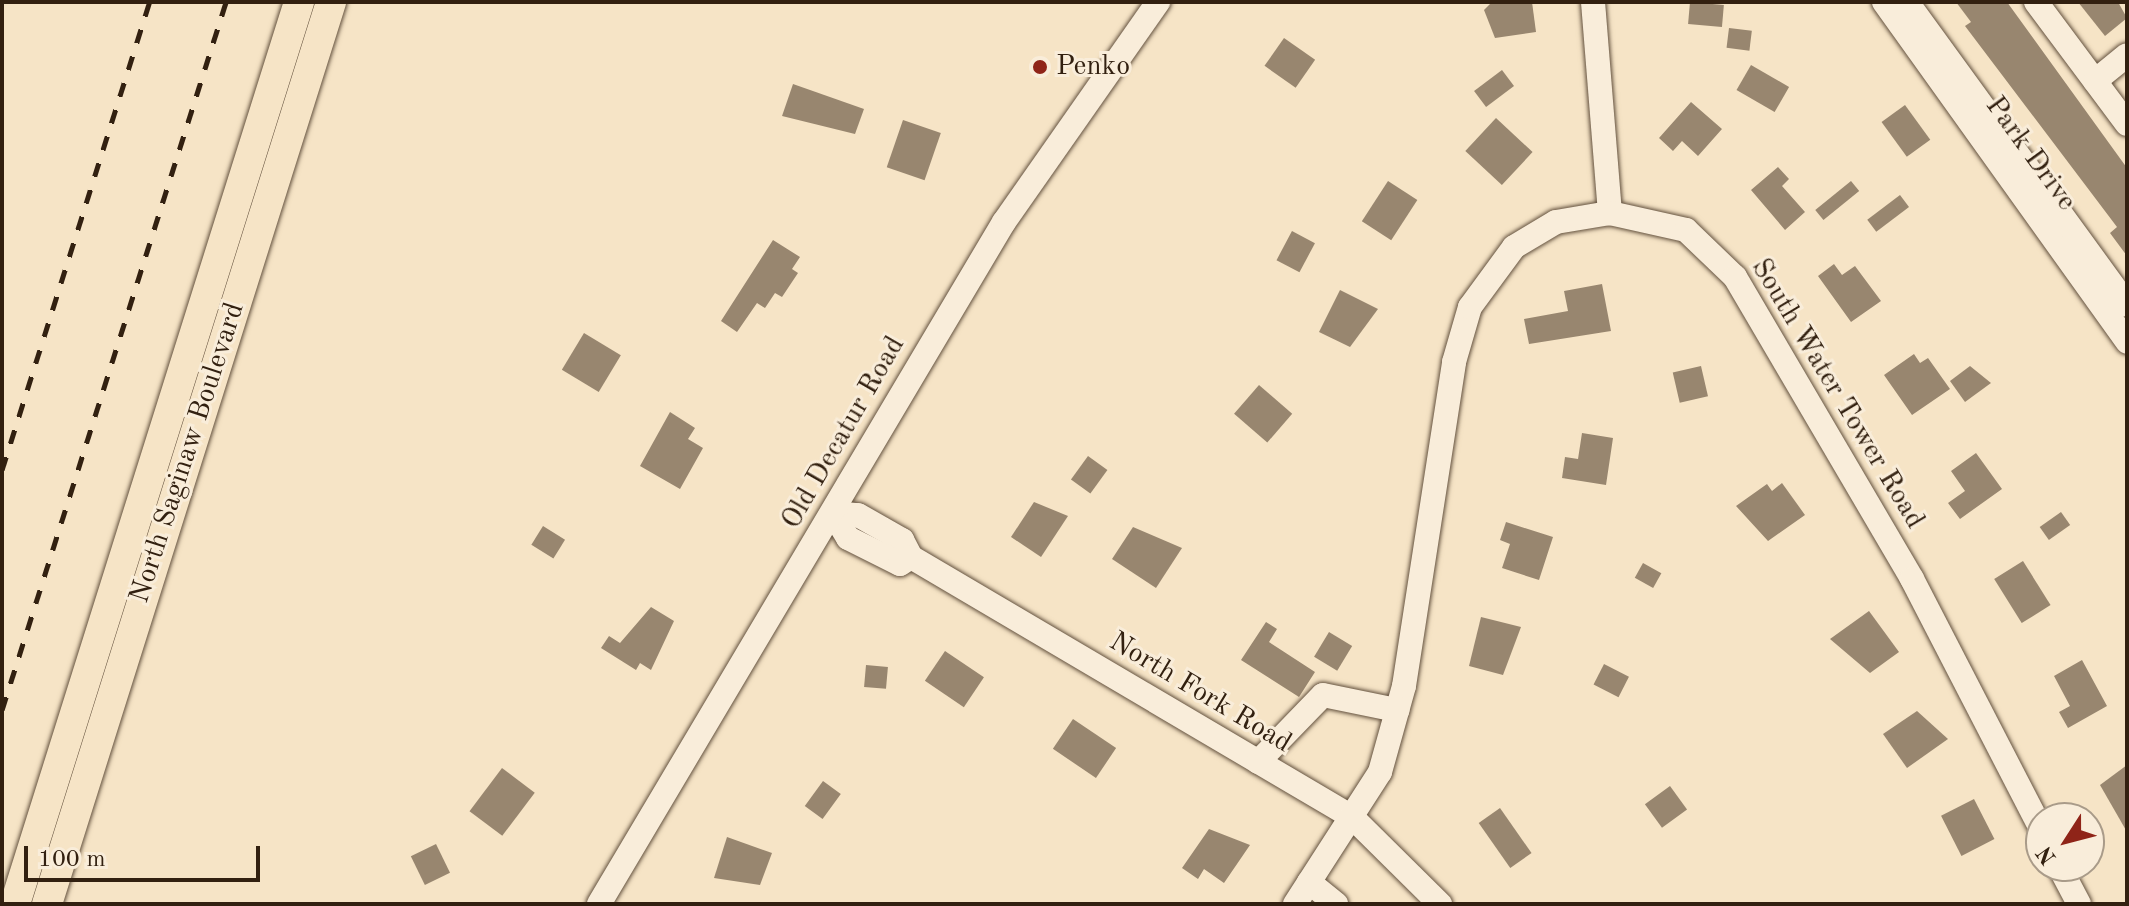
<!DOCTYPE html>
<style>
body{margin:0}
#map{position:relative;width:2129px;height:906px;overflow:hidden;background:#f6e4c6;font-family:"Old Standard TT",serif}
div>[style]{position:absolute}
.building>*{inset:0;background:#98866f;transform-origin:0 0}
.roads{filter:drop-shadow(0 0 2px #63513e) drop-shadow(0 0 2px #63513e)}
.minor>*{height:24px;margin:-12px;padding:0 12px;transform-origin:12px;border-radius:12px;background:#f9edda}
.major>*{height:30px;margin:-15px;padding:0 15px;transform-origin:15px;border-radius:15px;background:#f6e4c6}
.rail>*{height:5px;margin-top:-2.5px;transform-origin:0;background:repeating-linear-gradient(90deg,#322010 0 14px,transparent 0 28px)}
.dots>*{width:22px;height:22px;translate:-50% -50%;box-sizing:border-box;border:4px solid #f9edda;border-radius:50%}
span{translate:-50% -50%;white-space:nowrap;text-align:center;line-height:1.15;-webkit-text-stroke:6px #f9edda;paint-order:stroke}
.poi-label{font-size:28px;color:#322010}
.left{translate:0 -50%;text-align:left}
.street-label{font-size:28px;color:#322010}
.frame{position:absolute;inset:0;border:4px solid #322010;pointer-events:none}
.north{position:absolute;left:2025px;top:802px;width:80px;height:80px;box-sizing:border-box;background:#f9edda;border:2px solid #a99b89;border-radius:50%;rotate:234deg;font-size:22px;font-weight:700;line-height:32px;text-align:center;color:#322010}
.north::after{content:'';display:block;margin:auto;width:28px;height:36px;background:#8f2418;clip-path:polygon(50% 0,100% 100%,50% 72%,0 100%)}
.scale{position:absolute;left:24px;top:846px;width:236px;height:36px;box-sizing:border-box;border:4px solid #322010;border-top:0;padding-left:10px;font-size:24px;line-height:28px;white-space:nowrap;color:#322010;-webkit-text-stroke:6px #f9edda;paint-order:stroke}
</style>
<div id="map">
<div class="building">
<div style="clip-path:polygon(1492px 2px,1532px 2px,1536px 32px,1495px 38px,1484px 10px)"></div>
<div style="left:1690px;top:2px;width:34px;height:22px;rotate:5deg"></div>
<div style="clip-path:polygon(1956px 2px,2007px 2px,2127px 168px,2127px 256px,2110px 233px,2117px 227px,1965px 26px,1971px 22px)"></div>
<div style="clip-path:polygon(2078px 2px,2118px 2px,2127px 18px,2105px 36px)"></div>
<div style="left:1729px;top:28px;width:23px;height:20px;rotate:7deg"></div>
<div style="left:1284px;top:38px;width:38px;height:34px;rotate:35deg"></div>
<div style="left:1751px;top:65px;width:44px;height:29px;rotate:30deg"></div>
<div style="left:1502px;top:70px;width:20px;height:35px;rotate:53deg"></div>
<div style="clip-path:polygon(793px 84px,864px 109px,855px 134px,782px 116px)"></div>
<div style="clip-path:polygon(1691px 102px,1722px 129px,1698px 156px,1682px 141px,1673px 151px,1659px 138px)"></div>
<div style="left:1905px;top:105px;width:43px;height:29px;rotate:54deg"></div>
<div style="left:1496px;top:118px;width:50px;height:45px;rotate:43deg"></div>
<div style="left:903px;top:120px;width:40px;height:50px;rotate:19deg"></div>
<div style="clip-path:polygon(1778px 167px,1789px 179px,1782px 186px,1805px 212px,1785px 230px,1751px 190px)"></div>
<div style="left:1388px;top:181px;width:35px;height:48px;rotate:33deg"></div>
<div style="left:1851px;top:181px;width:13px;height:46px;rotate:51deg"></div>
<div style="left:1900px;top:195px;width:15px;height:41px;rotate:53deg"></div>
<div style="left:1292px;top:231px;width:26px;height:33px;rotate:28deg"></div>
<div style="clip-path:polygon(773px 240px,800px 257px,792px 269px,798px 273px,782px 297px,775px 293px,765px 308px,757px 303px,737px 332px,721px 321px)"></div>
<div style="clip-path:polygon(1834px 264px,1842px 275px,1855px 266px,1881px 301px,1851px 322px,1818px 276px)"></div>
<div style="clip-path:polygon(1602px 284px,1611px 331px,1529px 344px,1524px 319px,1568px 311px,1564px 291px)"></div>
<div style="clip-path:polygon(1340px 290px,1378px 309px,1350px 347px,1319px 332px)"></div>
<div style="left:584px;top:333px;width:43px;height:43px;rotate:31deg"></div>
<div style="clip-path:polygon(1914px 354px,1920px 363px,1928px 358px,1950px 389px,1912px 415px,1884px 375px)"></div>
<div style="left:1701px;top:366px;width:31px;height:29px;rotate:77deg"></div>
<div style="clip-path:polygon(1970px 366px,1991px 383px,1965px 402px,1950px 381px)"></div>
<div style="left:1259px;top:385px;width:44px;height:38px;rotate:41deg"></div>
<div style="clip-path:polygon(670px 412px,695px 428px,688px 439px,703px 448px,680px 489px,640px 466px)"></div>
<div style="clip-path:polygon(1582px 433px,1613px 438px,1606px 485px,1562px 478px,1565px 457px,1578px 459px)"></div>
<div style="clip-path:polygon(1976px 453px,2002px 489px,1960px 519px,1948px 503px,1965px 491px,1951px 471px)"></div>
<div style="left:1088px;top:456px;width:24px;height:29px;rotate:36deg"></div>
<div style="clip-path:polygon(1782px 483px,1805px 515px,1768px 541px,1736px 506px,1767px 484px,1772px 491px)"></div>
<div style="clip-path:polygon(1034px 502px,1068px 516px,1041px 557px,1011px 537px)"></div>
<div style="left:2061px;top:512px;width:16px;height:26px;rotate:55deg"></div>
<div style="clip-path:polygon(1506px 522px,1553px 537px,1539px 580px,1502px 568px,1510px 544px,1500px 540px)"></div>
<div style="left:543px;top:526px;width:26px;height:22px;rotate:32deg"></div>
<div style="clip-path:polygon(1133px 527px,1182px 548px,1156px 588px,1112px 559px)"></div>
<div style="left:2023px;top:561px;width:52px;height:34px;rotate:58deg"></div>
<div style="left:1643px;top:563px;width:21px;height:17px;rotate:29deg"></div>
<div style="clip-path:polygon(651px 607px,674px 621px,651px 670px,640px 663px,636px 670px,601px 648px,609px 636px,620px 643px)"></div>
<div style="clip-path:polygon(1869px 611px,1899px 652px,1870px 673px,1830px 639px)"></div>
<div style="clip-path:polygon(1481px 617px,1521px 627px,1503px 675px,1469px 666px)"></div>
<div style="clip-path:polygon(1266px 622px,1277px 629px,1269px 642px,1315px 672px,1299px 697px,1241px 660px)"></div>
<div style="left:1329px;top:632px;width:27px;height:29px;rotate:31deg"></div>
<div style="left:945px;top:651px;width:47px;height:36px;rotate:34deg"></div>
<div style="clip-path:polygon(2082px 660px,2107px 706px,2068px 728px,2059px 712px,2070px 706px,2054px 676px)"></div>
<div style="left:1604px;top:664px;width:28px;height:23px;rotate:27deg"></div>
<div style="left:866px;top:665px;width:22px;height:22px;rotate:5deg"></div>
<div style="clip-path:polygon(1917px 711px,1948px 739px,1907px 768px,1883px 734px)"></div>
<div style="left:1073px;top:719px;width:52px;height:36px;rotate:34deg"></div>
<div style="clip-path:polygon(2127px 765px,2127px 832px,2100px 785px)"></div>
<div style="left:502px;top:768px;width:41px;height:54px;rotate:37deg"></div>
<div style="left:823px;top:781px;width:22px;height:31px;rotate:36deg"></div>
<div style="left:1670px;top:786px;width:29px;height:31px;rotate:54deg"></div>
<div style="left:1974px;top:799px;width:45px;height:37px;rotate:63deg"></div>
<div style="left:1500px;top:808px;width:55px;height:26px;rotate:55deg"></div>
<div style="clip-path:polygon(1209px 829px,1250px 845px,1224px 883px,1204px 869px,1198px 879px,1182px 868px)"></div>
<div style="clip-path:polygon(727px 837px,772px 853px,760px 885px,714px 878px)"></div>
<div style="left:436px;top:844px;width:32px;height:28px;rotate:64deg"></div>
</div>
<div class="roads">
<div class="minor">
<div style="left:1593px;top:2px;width:212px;rotate:85.4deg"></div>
<div style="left:1884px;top:2px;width:418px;rotate:54.4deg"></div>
<div style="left:1907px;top:2px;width:374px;rotate:54deg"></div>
<div style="left:2036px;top:2px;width:152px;rotate:53.3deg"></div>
<div style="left:2095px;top:81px;width:41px;rotate:-39.1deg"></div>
<div style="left:833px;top:513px;width:25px;rotate:5deg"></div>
<div style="left:858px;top:515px;width:51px;rotate:29.6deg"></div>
<div style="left:902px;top:540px;width:19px;rotate:62deg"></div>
<div style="left:911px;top:557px;width:512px;rotate:30.52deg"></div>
<div style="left:1352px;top:817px;width:124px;rotate:44.7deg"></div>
<div style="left:833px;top:513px;width:29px;rotate:59deg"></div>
<div style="left:848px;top:538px;width:58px;rotate:26.6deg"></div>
<div style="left:900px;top:564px;width:13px;rotate:-32deg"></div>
<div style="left:1258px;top:762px;width:93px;rotate:-45.9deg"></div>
<div style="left:1323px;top:695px;width:76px;rotate:11.5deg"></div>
<div style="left:2059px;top:866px;width:43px;rotate:62.2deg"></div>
<div style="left:1309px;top:882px;width:35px;rotate:39deg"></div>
<div style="left:599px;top:904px;width:793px;rotate:-59.3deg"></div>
<div style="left:1004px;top:222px;width:269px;rotate:-55deg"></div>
<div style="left:1295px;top:904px;width:157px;rotate:-57.2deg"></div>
<div style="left:1380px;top:772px;width:89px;rotate:-74.4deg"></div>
<div style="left:1404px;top:686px;width:328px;rotate:-81.2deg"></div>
<div style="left:1454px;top:362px;width:57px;rotate:-73.8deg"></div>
<div style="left:1470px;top:307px;width:74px;rotate:-53.7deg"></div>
<div style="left:1514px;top:247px;width:49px;rotate:-30.8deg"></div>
<div style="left:1556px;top:222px;width:55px;rotate:-9.5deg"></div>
<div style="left:1610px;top:213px;width:78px;rotate:12.6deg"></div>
<div style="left:1686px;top:230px;width:68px;rotate:43.8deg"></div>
<div style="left:1735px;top:277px;width:350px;rotate:59.6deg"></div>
<div style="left:1912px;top:579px;width:281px;rotate:62.7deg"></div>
</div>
<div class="major">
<div style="left:15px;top:904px;width:946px;rotate:-72.52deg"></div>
<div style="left:47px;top:904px;width:946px;rotate:-72.52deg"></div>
</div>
</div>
<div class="rail">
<div style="left:2px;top:470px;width:491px;rotate:-72.5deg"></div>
<div style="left:2px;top:710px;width:743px;rotate:-72.44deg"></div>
</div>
<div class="dots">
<div style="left:1040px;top:67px;background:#8f2418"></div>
</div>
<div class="poi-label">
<span class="left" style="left:1056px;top:67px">Penko</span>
</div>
<div class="street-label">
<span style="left:2030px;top:154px;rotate:54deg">Park Drive</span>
<span style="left:1837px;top:394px;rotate:59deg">South Water Tower Road</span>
<span style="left:844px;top:433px;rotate:-60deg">Old Decatur Road</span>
<span style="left:188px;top:453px;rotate:-72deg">North Saginaw Boulevard</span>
<span style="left:1200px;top:693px;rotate:31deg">North Fork Road</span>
</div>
<div class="frame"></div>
<div class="north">N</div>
<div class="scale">100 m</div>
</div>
